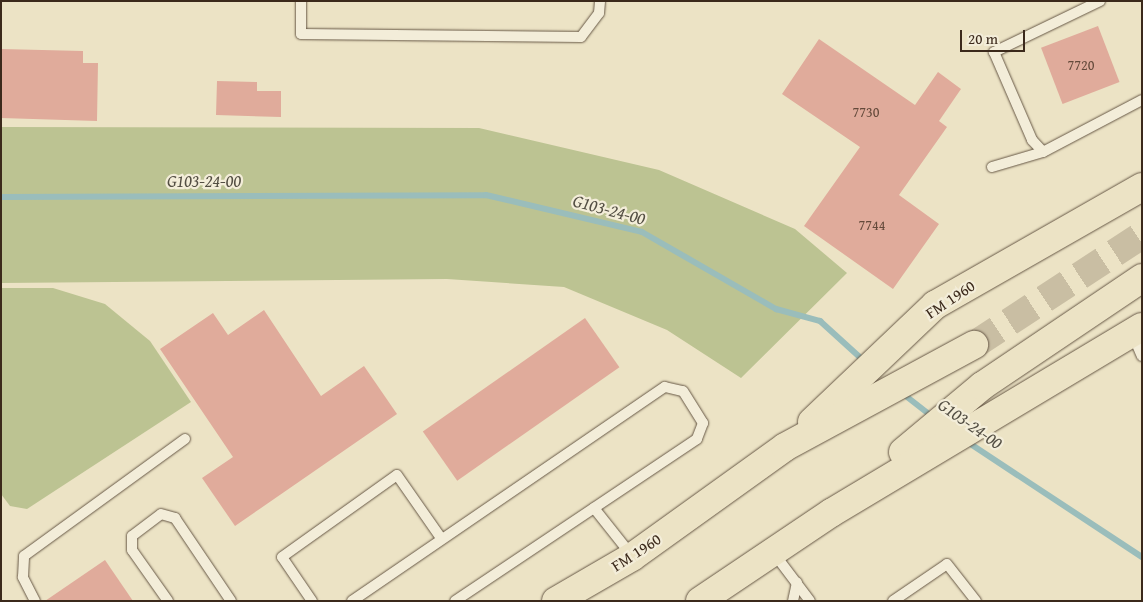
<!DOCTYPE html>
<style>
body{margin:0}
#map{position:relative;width:1143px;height:602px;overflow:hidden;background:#ece3c5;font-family:"Gentium Book Plus",serif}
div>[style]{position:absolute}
.green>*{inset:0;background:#bcc392}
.stream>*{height:6px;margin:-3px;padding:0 3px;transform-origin:3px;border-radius:3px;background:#9abdbb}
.building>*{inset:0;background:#e0ab9b;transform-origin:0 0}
.primary-tunnel>*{height:28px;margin-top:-14px;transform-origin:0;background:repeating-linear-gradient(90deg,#c9bea3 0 28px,transparent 0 42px)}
.roads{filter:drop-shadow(0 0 1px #675846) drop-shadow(0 0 1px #675846)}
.lane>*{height:10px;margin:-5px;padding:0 5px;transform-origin:5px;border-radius:5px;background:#f3edd9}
.primary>*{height:28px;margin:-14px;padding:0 14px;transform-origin:14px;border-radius:14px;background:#ece3c5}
span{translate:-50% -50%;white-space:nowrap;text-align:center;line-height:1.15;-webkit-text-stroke:4.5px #f3edd9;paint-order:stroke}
.number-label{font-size:14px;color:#644a3b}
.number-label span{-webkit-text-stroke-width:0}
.street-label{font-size:16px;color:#3b291b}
.water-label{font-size:18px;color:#534e43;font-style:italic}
.frame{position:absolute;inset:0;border:2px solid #3b291b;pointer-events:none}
.scale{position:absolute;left:960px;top:30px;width:65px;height:22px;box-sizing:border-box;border:2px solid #3b291b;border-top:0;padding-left:6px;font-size:15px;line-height:18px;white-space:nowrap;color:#3b291b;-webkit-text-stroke:4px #f3edd9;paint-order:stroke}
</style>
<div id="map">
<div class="green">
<div style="clip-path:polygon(1px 127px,479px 128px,659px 170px,795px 229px,847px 273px,741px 378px,667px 330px,564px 287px,447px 279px,1px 283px)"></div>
<div style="clip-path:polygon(1px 288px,53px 288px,105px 304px,150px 341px,191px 402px,27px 509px,10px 506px,1px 494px)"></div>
</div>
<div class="stream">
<div style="left:1px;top:197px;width:485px;rotate:-0.2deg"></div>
<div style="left:486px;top:195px;width:160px;rotate:13.3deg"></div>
<div style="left:642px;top:232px;width:155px;rotate:29.9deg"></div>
<div style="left:776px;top:309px;width:46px;rotate:15.3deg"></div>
<div style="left:820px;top:321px;width:61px;rotate:42.3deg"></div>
<div style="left:902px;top:393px;width:39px;rotate:38deg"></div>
<div style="left:966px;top:441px;width:211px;rotate:33.4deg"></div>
</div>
<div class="building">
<div style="left:1098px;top:26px;width:60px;height:61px;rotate:69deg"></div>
<div style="clip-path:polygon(819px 39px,915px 105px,938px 72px,961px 89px,939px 121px,947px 127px,899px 195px,939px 224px,893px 289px,804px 226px,860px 147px,782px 94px)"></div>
<div style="clip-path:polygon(1px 49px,83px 51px,83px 63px,98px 63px,97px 121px,1px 118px)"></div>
<div style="clip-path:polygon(217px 81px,257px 82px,257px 91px,281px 91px,281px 117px,216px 115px)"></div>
<div style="clip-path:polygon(264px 310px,321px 396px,364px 366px,397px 414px,235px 526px,202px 478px,233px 457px,160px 349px,213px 313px,228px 335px)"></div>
<div style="left:585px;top:318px;width:60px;height:198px;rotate:55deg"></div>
<div style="clip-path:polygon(105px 560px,133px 601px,45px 601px)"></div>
</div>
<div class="primary-tunnel">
<div style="left:974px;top:345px;width:201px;rotate:-33.2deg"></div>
</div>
<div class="roads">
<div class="lane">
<div style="left:301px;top:1px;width:33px;rotate:90deg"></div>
<div style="left:301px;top:34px;width:280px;rotate:0.6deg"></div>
<div style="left:581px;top:37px;width:30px;rotate:-53deg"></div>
<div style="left:599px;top:13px;width:12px;rotate:-85deg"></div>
<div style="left:1100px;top:1px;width:118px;rotate:154.3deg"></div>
<div style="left:994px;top:52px;width:96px;rotate:66.6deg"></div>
<div style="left:1032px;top:140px;width:16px;rotate:47deg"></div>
<div style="left:1043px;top:152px;width:112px;rotate:-27.7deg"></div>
<div style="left:992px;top:167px;width:53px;rotate:-16.4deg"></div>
<div style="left:1132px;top:333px;width:25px;rotate:67deg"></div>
<div style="left:594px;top:508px;width:61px;rotate:51.6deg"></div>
<div style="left:773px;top:552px;width:61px;rotate:52.9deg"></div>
<div style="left:35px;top:601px;width:27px;rotate:-117deg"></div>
<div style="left:23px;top:577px;width:21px;rotate:-87deg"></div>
<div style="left:24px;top:556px;width:199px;rotate:-36deg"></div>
<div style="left:168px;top:601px;width:62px;rotate:-125.2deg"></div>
<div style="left:132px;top:550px;width:14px;rotate:-90deg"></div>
<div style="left:132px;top:536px;width:36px;rotate:-37deg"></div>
<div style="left:161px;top:514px;width:15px;rotate:16deg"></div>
<div style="left:175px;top:518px;width:100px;rotate:56deg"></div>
<div style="left:312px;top:601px;width:53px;rotate:-124.3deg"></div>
<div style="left:282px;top:557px;width:141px;rotate:-35.5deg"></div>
<div style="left:397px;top:475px;width:77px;rotate:55.1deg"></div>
<div style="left:352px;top:601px;width:379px;rotate:-34.4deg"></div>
<div style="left:665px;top:387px;width:18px;rotate:13deg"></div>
<div style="left:683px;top:391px;width:38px;rotate:58deg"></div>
<div style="left:703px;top:423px;width:17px;rotate:111deg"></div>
<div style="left:697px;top:439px;width:291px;rotate:146.2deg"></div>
<div style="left:793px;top:601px;width:19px;rotate:-78deg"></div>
<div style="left:893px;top:601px;width:65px;rotate:-34.4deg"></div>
<div style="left:947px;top:564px;width:47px;rotate:51.9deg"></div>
</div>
<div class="primary">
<div style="left:812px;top:422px;width:170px;rotate:-43.6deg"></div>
<div style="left:935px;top:305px;width:238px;rotate:-29.7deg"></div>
<div style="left:903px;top:452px;width:103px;rotate:-39.9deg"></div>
<div style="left:982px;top:386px;width:193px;rotate:-34deg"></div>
<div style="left:556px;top:601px;width:88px;rotate:-30.1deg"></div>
<div style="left:632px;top:557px;width:188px;rotate:-35.7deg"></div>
<div style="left:785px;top:447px;width:215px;rotate:-28.4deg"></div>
<div style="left:700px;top:601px;width:158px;rotate:-33.9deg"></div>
<div style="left:831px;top:513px;width:362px;rotate:-30.9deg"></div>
</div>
</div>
<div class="number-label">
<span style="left:1081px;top:65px">7720</span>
<span style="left:866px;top:112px">7730</span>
<span style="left:872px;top:225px">7744</span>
</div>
<div class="street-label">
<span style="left:950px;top:299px;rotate:-34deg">FM 1960</span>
<span style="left:636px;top:552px;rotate:-33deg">FM 1960</span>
</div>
<div class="water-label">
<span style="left:204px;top:181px">G103-24-00</span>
<span style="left:609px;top:210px;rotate:15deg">G103-24-00</span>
<span style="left:970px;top:424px;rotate:35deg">G103-24-00</span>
</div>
<div class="frame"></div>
<div class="scale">20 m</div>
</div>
